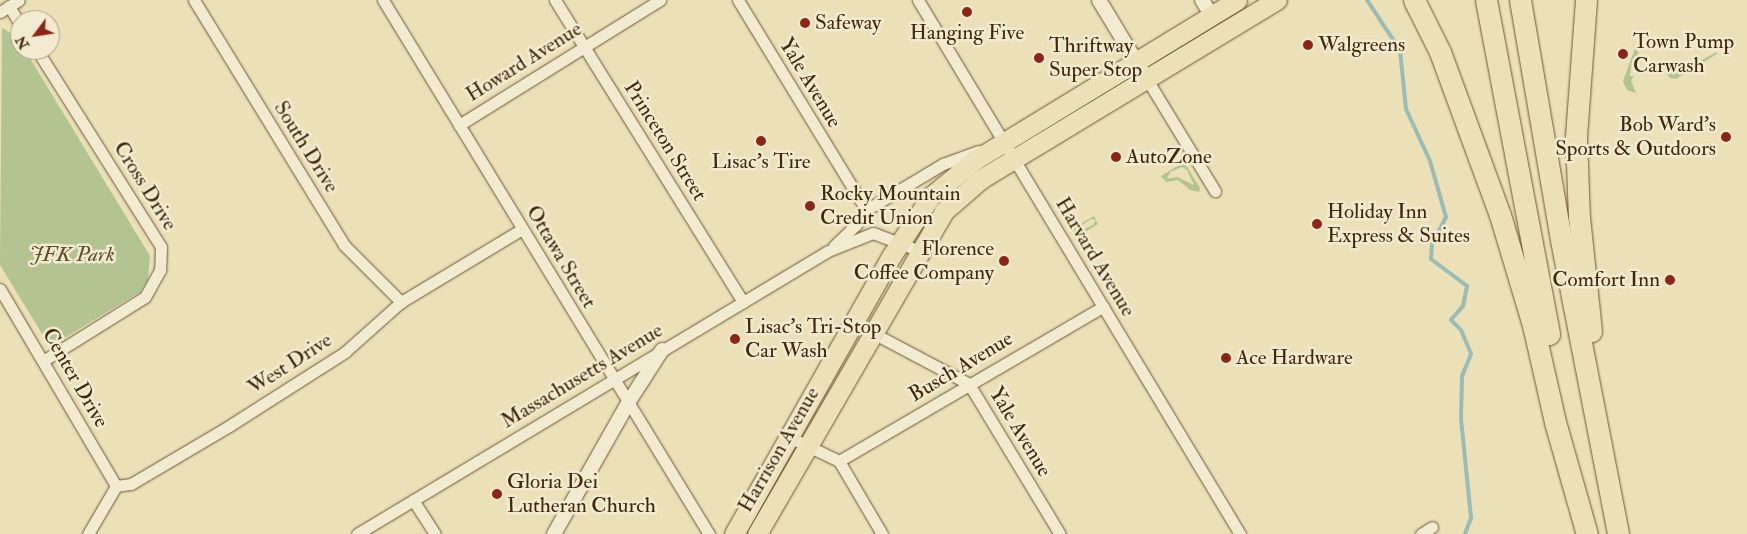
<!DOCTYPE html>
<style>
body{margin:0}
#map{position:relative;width:1747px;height:534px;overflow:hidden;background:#ebe0b8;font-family:"IM FELL Double Pica",serif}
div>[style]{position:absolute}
.green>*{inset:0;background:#b3c392}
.stream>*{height:4px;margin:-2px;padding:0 2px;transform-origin:2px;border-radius:2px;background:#9abbb6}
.roads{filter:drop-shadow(0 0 1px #6d5535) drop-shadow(0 0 1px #6d5535)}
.minor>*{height:11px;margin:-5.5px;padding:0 5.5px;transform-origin:5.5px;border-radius:5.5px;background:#f2ebd1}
.tertiary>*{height:14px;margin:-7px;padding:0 7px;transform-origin:7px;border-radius:7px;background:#f2ebd1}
.primary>*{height:19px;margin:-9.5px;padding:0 9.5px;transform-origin:9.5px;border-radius:9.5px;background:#ebe0b8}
.motorway>*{height:21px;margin:-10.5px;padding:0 10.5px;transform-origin:10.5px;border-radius:10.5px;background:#ebe0b8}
.dots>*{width:14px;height:14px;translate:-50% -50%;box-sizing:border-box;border:2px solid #f2ebd1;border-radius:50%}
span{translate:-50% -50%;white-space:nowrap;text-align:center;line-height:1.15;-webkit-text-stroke:5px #f2ebd1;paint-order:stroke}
.poi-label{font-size:21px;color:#432709}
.left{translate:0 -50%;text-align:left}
.right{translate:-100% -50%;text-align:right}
.street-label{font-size:21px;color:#432709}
.park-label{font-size:21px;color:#5f4e2b;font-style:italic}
.north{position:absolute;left:10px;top:10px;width:50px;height:50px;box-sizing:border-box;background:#f2ebd1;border:1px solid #ac9d81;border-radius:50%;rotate:239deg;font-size:14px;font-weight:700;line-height:20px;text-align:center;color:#432709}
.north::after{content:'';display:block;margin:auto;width:18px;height:22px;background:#8f2418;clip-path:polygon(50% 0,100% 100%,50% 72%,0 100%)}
</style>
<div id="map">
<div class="green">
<div style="clip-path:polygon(2px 28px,16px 36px,20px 50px,25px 50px,150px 256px,148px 279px,140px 292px,56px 343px,44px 337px,0 265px)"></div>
<div style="clip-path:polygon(1636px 46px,1640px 61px,1632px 62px,1630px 76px,1634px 76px,1631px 81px,1636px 93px,1627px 90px,1623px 81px)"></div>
<div style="clip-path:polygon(1716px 52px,1717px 54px,1676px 79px,1670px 78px,1665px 72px,1673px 65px,1680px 73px)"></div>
<div style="clip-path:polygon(evenodd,1184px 162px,1200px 188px,1199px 192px,1190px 190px,1178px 180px,1166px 182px,1161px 176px,1184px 162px,1182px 167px,1187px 170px,1194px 185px,1177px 177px,1167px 179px,1170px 172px,1182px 167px)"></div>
<div style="clip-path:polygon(evenodd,1094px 216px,1098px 224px,1077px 237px,1072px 229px,1094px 216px,1091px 219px,1096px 220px,1093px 225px,1078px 232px,1078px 228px,1091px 219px)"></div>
</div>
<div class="stream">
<div style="left:1367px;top:0;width:60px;rotate:56.6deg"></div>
<div style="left:1400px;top:50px;width:59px;rotate:84.2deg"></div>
<div style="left:1406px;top:109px;width:57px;rotate:65.2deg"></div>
<div style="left:1430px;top:161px;width:58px;rotate:74.1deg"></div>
<div style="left:1446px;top:217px;width:31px;rotate:117deg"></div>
<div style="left:1432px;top:245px;width:14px;rotate:94deg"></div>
<div style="left:1431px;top:259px;width:45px;rotate:36.9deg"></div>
<div style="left:1467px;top:286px;width:20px;rotate:101deg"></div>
<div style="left:1463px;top:306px;width:18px;rotate:131deg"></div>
<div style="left:1451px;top:320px;width:14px;rotate:45deg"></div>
<div style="left:1461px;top:330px;width:26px;rotate:67deg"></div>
<div style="left:1471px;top:354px;width:24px;rotate:112deg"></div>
<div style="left:1462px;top:376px;width:43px;rotate:91.3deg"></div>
<div style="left:1461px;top:419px;width:100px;rotate:84.2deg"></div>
<div style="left:1471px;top:518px;width:17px;rotate:111deg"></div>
</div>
<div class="roads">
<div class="minor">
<div style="left:194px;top:0;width:287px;rotate:58.5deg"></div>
<div style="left:344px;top:245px;width:81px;rotate:45deg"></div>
<div style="left:383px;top:0;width:626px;rotate:58.6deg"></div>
<div style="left:555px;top:0;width:356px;rotate:58.1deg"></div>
<div style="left:738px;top:0;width:246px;rotate:58.6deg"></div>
<div style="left:918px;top:0;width:624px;rotate:58.91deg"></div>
<div style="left:9px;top:6px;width:21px;rotate:59deg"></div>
<div style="left:0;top:12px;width:22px;rotate:-32deg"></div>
<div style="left:37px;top:50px;width:233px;rotate:57.8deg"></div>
<div style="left:161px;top:247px;width:23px;rotate:92deg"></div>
<div style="left:160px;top:270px;width:31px;rotate:119deg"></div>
<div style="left:145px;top:297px;width:119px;rotate:148deg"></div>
<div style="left:1148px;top:81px;width:129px;rotate:58.7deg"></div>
<div style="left:459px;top:125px;width:237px;rotate:-31.9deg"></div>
<div style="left:834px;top:246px;width:30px;rotate:-44deg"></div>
<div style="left:856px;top:225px;width:18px;rotate:-56deg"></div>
<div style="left:866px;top:210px;width:90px;rotate:-30.9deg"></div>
<div style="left:943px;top:164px;width:38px;rotate:-20deg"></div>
<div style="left:0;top:289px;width:229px;rotate:59.5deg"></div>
<div style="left:854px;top:323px;width:130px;rotate:27.9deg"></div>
<div style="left:969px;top:384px;width:175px;rotate:58.8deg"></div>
<div style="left:789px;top:437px;width:55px;rotate:25.6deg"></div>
<div style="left:839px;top:461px;width:85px;rotate:59.5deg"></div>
<div style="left:839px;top:461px;width:306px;rotate:-30.3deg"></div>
<div style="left:413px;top:500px;width:40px;rotate:57.1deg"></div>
<div style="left:88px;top:534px;width:56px;rotate:-59.7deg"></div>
<div style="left:116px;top:486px;width:15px;rotate:-8deg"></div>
<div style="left:131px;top:484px;width:114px;rotate:-30.6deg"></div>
<div style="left:229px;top:426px;width:138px;rotate:-32.5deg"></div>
<div style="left:345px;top:352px;width:75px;rotate:-41.8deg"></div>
<div style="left:401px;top:302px;width:141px;rotate:-31.1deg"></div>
<div style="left:357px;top:534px;width:549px;rotate:-31deg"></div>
<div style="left:828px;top:251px;width:48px;rotate:-21.8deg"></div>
<div style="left:873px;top:233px;width:50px;rotate:21deg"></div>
<div style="left:1421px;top:534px;width:13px;rotate:-32deg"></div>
</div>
<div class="tertiary">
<div style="left:1099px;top:0;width:95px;rotate:58.8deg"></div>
<div style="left:1202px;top:0;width:19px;rotate:58deg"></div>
<div style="left:554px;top:534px;width:150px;rotate:-60.5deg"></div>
<div style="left:628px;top:403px;width:63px;rotate:-57.3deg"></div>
</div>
<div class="primary">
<div style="left:734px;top:534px;width:321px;rotate:-60.5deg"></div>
<div style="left:892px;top:255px;width:71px;rotate:-56.5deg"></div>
<div style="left:931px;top:196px;width:57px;rotate:-39.3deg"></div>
<div style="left:975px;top:160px;width:307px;rotate:-31.4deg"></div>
<div style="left:757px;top:534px;width:373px;rotate:-59.9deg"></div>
<div style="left:944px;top:211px;width:49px;rotate:-40.9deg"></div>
<div style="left:981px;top:179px;width:346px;rotate:-31.2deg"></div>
</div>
<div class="motorway">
<div style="left:1414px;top:0;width:58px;rotate:63.4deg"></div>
<div style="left:1440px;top:52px;width:174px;rotate:69.8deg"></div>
<div style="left:1500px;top:215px;width:115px;rotate:73.3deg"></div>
<div style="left:1533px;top:325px;width:99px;rotate:77.2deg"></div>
<div style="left:1555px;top:422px;width:116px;rotate:74.1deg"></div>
<div style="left:1486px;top:0;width:340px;rotate:79.3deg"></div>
<div style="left:1520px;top:0;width:243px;rotate:80.3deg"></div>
<div style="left:1561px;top:240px;width:299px;rotate:79deg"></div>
<div style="left:1586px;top:0;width:137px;rotate:94.2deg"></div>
<div style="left:1576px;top:137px;width:80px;rotate:87.9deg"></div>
<div style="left:1579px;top:217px;width:115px;rotate:84deg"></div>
</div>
</div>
<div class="dots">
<div style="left:967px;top:12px;background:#8f2418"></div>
<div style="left:805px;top:23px;background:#8f2418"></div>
<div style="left:1308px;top:45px;background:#8f2418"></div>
<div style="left:1623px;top:54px;background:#8f2418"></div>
<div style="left:1039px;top:58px;background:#8f2418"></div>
<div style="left:1726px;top:137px;background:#8f2418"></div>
<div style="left:761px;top:141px;background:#8f2418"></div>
<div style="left:1116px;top:157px;background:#8f2418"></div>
<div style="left:810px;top:206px;background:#8f2418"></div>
<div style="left:1317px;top:224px;background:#8f2418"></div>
<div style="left:1004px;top:261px;background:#8f2418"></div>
<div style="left:1670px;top:280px;background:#8f2418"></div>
<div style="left:735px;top:339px;background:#8f2418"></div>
<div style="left:1226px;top:358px;background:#8f2418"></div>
<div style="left:497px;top:494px;background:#8f2418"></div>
</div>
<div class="poi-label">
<span class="left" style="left:815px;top:23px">Safeway</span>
<span style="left:967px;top:33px">Hanging Five</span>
<span class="left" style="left:1633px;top:54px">Town Pump<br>Carwash</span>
<span class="left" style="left:1318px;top:45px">Walgreens</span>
<span class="left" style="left:1049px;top:58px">Thriftway<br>Super Stop</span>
<span class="right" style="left:1716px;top:137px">Bob Ward's<br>Sports &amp; Outdoors</span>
<span class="left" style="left:1126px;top:157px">AutoZone</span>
<span style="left:761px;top:162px">Lisac's Tire</span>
<span class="left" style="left:820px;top:206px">Rocky Mountain<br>Credit Union</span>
<span class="left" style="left:1327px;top:224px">Holiday Inn<br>Express &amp; Suites</span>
<span class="right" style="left:994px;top:261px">Florence<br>Coffee Company</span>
<span class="right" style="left:1660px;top:280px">Comfort Inn</span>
<span class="left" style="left:745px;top:339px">Lisac's Tri-Stop<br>Car Wash</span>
<span class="left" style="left:1236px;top:358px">Ace Hardware</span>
<span class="left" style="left:507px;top:494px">Gloria Dei<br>Lutheran Church</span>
</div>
<div class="street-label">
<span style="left:524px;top:62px;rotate:-32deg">Howard Avenue</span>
<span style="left:810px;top:83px;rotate:59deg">Yale Avenue</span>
<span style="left:665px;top:141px;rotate:58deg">Princeton Street</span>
<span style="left:306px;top:147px;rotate:58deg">South Drive</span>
<span style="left:145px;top:186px;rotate:58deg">Cross Drive</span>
<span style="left:561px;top:257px;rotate:59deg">Ottawa Street</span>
<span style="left:1095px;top:257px;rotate:59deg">Harvard Avenue</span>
<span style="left:290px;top:364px;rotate:-33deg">West Drive</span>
<span style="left:961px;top:367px;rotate:-31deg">Busch Avenue</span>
<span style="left:582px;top:376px;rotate:-31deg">Massachusetts Avenue</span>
<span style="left:75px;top:378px;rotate:60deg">Center Drive</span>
<span style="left:1020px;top:432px;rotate:59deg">Yale Avenue</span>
<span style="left:779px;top:450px;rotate:-60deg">Harrison Avenue</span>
</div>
<div class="park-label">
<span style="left:72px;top:255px">JFK Park</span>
</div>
<div class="north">N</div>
</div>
